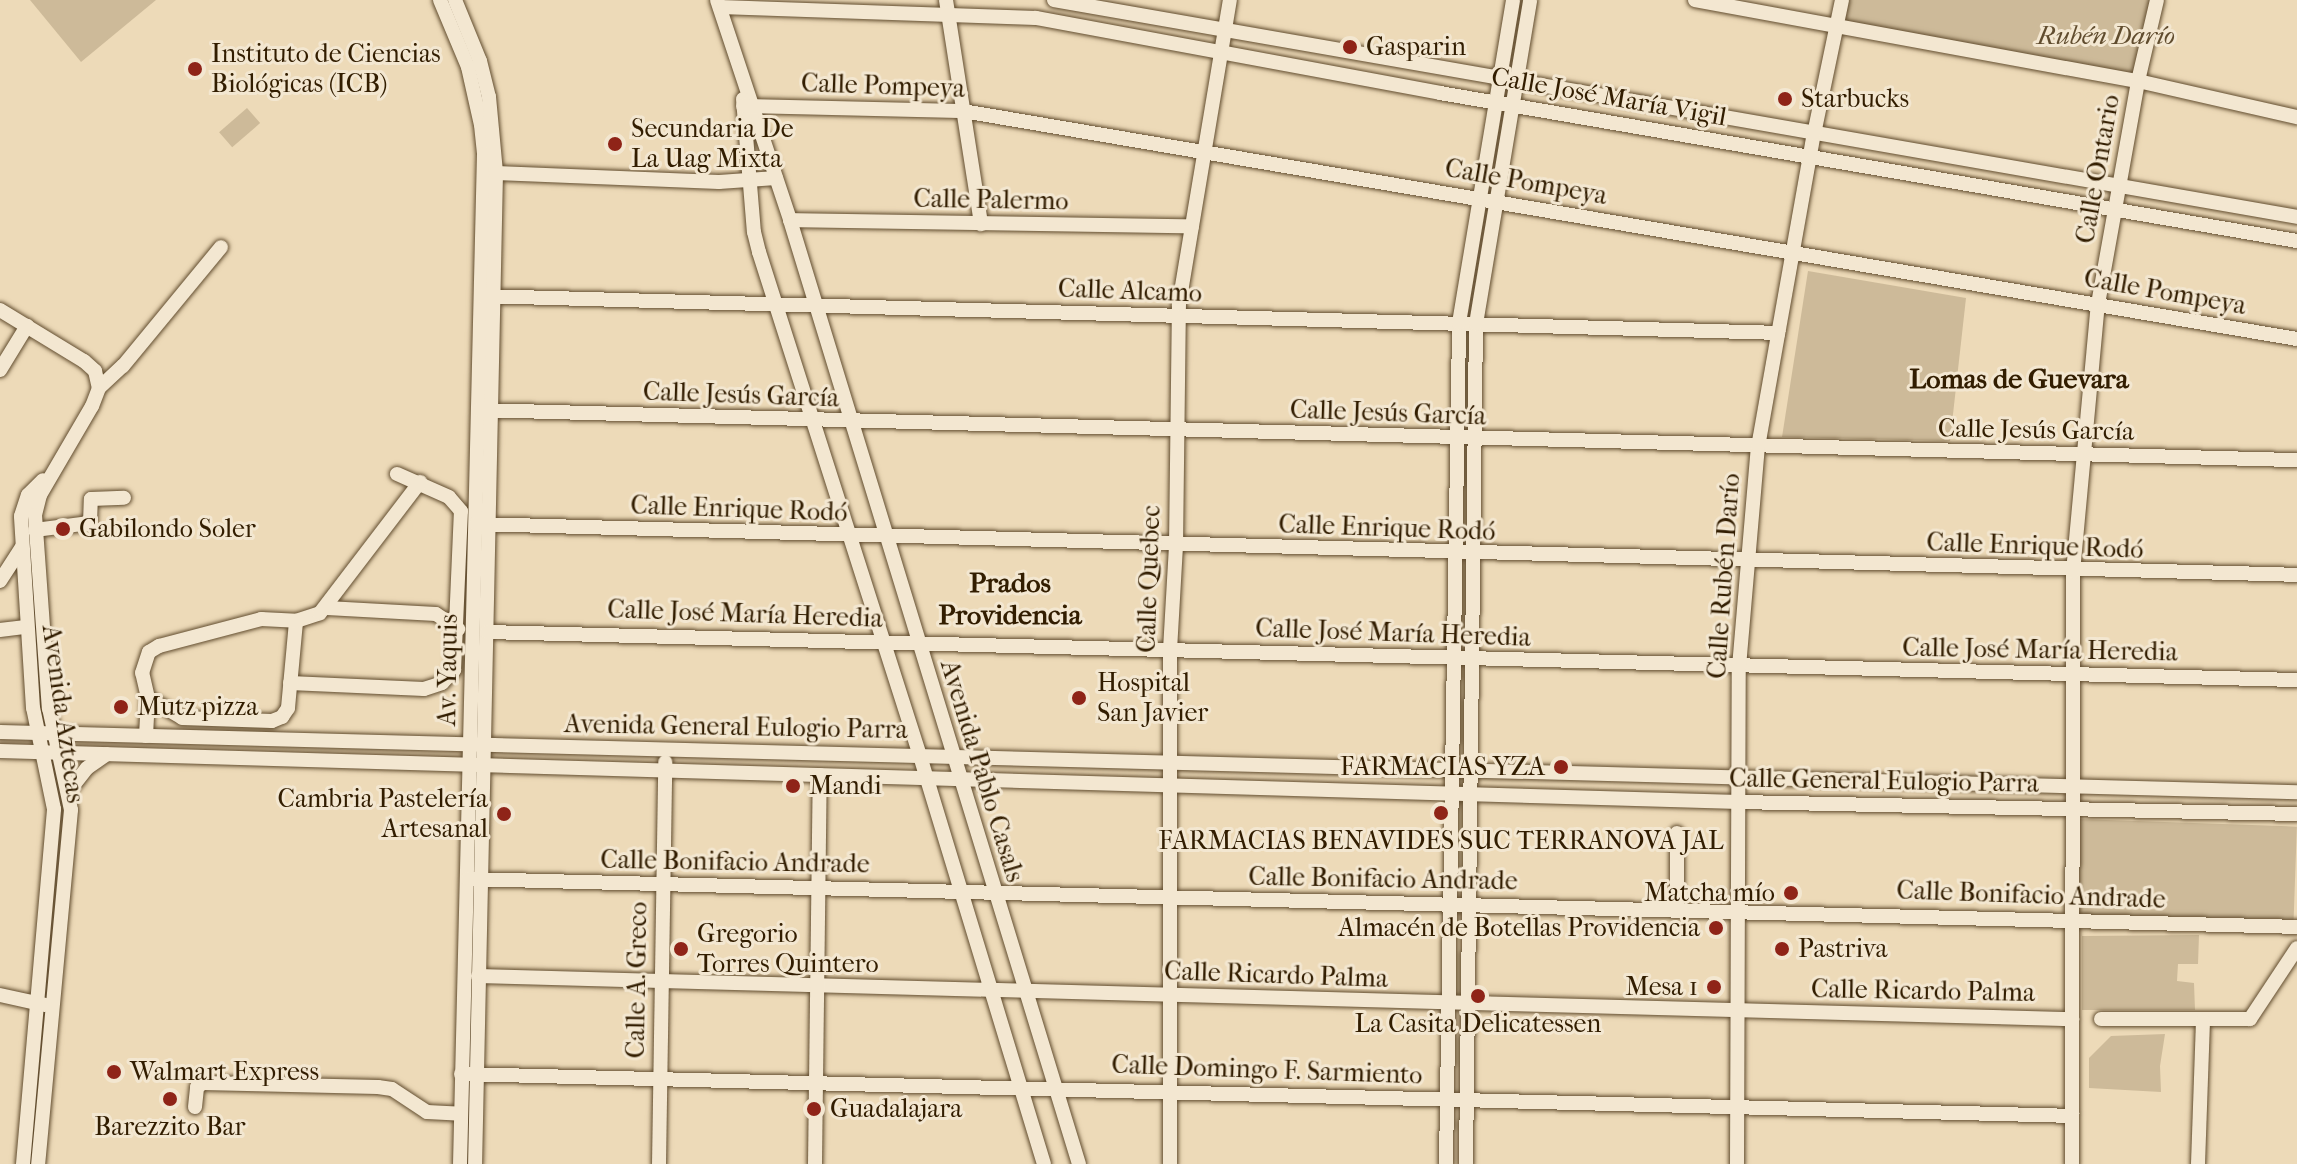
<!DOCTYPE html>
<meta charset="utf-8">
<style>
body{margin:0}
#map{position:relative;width:2297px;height:1164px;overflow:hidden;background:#eddab8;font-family:"IM FELL French Canon",serif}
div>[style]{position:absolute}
.green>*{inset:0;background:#cdba99;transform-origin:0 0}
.roads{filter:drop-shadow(0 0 2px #614c2e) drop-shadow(0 0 2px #614c2e)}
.minor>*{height:14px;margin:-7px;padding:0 7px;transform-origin:7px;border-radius:7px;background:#f3e7d1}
.dots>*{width:22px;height:22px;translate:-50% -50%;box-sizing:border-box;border:4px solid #f3e7d1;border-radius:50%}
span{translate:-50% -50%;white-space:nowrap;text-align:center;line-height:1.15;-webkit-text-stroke:6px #f3e7d1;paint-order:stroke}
.park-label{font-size:26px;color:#604c2e;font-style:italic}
.poi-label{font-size:26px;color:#321d00}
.left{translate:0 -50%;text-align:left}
.right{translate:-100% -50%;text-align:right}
.street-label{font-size:26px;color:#321d00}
.neighbourhood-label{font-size:28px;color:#321d00;font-weight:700}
</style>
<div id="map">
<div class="green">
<div style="clip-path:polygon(30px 0,156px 0,81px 62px)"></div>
<div style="clip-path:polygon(1847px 0,2154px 0,2135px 80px,1841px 22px)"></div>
<div style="left:247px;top:108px;width:20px;height:37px;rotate:49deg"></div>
<div style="clip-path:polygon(1808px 271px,1966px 298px,1950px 441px,1782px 437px)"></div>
<div style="left:2077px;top:819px;width:220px;height:96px;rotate:2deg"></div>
<div style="clip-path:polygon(2199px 935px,2198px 964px,2178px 964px,2177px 981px,2194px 983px,2195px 1010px,2082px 1010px,2082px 936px)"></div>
<div style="clip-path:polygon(2165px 1034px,2160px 1066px,2161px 1092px,2089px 1088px,2089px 1058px,2111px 1036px)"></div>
</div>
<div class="roads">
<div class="minor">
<div style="left:440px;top:0;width:73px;rotate:67.3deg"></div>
<div style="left:468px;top:67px;width:59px;rotate:77.4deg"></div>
<div style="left:481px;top:125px;width:29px;rotate:84deg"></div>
<div style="left:484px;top:154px;width:1010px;rotate:91.36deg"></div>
<div style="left:455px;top:0;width:66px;rotate:67.7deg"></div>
<div style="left:480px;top:61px;width:37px;rotate:76deg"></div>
<div style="left:489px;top:97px;width:76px;rotate:84.7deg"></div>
<div style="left:496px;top:173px;width:991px;rotate:91.21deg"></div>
<div style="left:717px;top:0;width:232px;rotate:71.6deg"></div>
<div style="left:790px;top:220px;width:987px;rotate:72.98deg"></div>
<div style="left:946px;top:0;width:227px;rotate:81.1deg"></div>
<div style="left:1054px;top:0;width:1262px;rotate:9.9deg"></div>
<div style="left:1695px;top:0;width:450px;rotate:10.4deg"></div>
<div style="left:2138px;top:81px;width:163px;rotate:12.8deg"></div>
<div style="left:720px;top:7px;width:316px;rotate:2deg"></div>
<div style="left:1036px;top:18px;width:411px;rotate:10.5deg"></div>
<div style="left:1440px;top:93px;width:870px;rotate:9.8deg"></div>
<div style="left:743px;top:99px;width:133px;rotate:85.3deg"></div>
<div style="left:754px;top:232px;width:21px;rotate:76deg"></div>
<div style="left:759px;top:252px;width:529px;rotate:72.28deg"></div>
<div style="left:920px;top:756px;width:426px;rotate:73.1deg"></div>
<div style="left:743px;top:106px;width:220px;rotate:1.3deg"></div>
<div style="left:963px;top:111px;width:1353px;rotate:9.7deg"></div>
<div style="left:496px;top:173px;width:223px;rotate:2.3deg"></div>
<div style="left:719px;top:182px;width:57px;rotate:-4deg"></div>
<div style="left:790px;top:220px;width:402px;rotate:0.9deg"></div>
<div style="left:481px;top:296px;width:1298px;rotate:1.63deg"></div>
<div style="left:0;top:310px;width:98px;rotate:31.3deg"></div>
<div style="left:84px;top:361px;width:15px;rotate:42deg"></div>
<div style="left:95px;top:371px;width:17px;rotate:77deg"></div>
<div style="left:99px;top:388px;width:19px;rotate:111deg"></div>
<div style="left:92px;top:406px;width:103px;rotate:120.3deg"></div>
<div style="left:40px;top:495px;width:21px;rotate:104deg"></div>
<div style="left:35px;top:515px;width:194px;rotate:85.9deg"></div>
<div style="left:49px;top:708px;width:104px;rotate:77.8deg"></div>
<div style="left:71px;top:810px;width:356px;rotate:95.3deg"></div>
<div style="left:0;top:370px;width:52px;rotate:-58.5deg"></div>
<div style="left:99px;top:388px;width:33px;rotate:-43deg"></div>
<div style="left:123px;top:366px;width:154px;rotate:-50.5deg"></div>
<div style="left:479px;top:410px;width:1819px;rotate:1.58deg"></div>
<div style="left:476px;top:524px;width:1822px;rotate:1.6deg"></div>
<div style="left:35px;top:530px;width:55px;rotate:-7.3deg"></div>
<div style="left:90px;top:523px;width:24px;rotate:-88deg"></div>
<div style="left:91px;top:499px;width:33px;rotate:-2deg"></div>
<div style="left:0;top:581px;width:40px;rotate:-57.1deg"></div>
<div style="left:327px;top:608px;width:109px;rotate:3.2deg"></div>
<div style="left:436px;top:614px;width:27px;rotate:34deg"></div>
<div style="left:0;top:630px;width:26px;rotate:-7deg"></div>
<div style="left:487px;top:632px;width:1811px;rotate:1.52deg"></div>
<div style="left:290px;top:683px;width:134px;rotate:2.6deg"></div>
<div style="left:424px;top:689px;width:19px;rotate:-18deg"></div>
<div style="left:442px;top:683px;width:18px;rotate:-47deg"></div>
<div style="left:454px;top:670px;width:159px;rotate:-87.5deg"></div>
<div style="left:461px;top:511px;width:18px;rotate:-131deg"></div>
<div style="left:449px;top:497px;width:57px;rotate:-156.1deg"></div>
<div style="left:148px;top:698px;width:39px;rotate:30deg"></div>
<div style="left:182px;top:718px;width:90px;rotate:1.9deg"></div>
<div style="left:272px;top:721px;width:11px;rotate:-22deg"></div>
<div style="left:282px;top:717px;width:11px;rotate:-56deg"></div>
<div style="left:288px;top:708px;width:87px;rotate:-84.7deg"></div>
<div style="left:0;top:732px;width:2298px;rotate:1.5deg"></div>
<div style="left:146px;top:736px;width:38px;rotate:-87deg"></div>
<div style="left:148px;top:698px;width:26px;rotate:-103deg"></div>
<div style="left:142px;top:673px;width:22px;rotate:-72deg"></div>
<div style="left:149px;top:652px;width:12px;rotate:-31deg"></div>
<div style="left:159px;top:646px;width:106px;rotate:-14.8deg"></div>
<div style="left:261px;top:619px;width:35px;rotate:3deg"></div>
<div style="left:296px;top:621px;width:25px;rotate:-18deg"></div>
<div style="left:320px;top:613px;width:165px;rotate:-52.6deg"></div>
<div style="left:0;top:751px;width:1740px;rotate:1.68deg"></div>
<div style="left:1739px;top:802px;width:558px;rotate:1.23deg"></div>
<div style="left:69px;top:791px;width:29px;rotate:-52deg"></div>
<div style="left:87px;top:768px;width:24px;rotate:-35deg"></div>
<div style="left:1677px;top:833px;width:77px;rotate:90deg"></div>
<div style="left:468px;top:879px;width:1830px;rotate:1.5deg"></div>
<div style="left:478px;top:976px;width:1595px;rotate:1.55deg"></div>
<div style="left:0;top:995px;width:46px;rotate:12.5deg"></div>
<div style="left:2101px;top:1019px;width:149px"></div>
<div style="left:2250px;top:1019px;width:85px;rotate:-56.5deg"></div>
<div style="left:461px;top:1074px;width:1612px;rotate:1.49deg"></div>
<div style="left:195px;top:1107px;width:20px;rotate:-84deg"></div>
<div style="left:197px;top:1087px;width:7px;rotate:-34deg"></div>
<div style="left:203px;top:1083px;width:175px;rotate:1.3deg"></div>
<div style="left:378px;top:1087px;width:14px;rotate:8deg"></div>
<div style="left:392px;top:1089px;width:42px;rotate:33.3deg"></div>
<div style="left:427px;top:1112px;width:34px;rotate:3deg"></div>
<div style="left:23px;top:1164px;width:356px;rotate:-85deg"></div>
<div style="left:54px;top:809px;width:103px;rotate:-101.7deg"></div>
<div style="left:33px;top:708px;width:192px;rotate:-93.6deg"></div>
<div style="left:21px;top:516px;width:22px;rotate:-72deg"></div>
<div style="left:28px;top:495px;width:21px;rotate:-45deg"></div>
<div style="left:659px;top:1164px;width:402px;rotate:-89.1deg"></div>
<div style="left:815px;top:1164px;width:389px;rotate:-89.3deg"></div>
<div style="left:1170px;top:1164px;width:514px;rotate:-90deg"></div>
<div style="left:1170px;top:650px;width:104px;rotate:-86.7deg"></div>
<div style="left:1176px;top:546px;width:242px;rotate:-89.3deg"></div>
<div style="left:1179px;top:304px;width:308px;rotate:-80.5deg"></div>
<div style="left:1446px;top:1164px;width:841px;rotate:-89.11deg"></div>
<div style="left:1459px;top:323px;width:327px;rotate:-80.5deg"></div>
<div style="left:1466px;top:1164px;width:840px;rotate:-89.32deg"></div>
<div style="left:1476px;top:324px;width:328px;rotate:-80.5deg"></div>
<div style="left:1737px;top:1164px;width:497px;rotate:-89.8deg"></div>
<div style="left:1739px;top:667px;width:221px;rotate:-85.1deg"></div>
<div style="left:1758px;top:447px;width:318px;rotate:-79.9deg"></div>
<div style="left:1814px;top:134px;width:137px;rotate:-78.2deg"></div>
<div style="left:2072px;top:1164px;width:592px;rotate:-89.9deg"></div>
<div style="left:2073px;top:572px;width:269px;rotate:-84.7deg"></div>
<div style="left:2098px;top:304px;width:227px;rotate:-79.8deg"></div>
<div style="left:2138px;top:81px;width:83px;rotate:-76.8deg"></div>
<div style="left:2198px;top:1164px;width:142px;rotate:-88deg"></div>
</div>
</div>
<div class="dots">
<div style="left:1350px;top:47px;background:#8f2418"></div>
<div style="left:195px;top:69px;background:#8f2418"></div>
<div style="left:1785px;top:99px;background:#8f2418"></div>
<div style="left:615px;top:144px;background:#8f2418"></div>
<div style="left:63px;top:529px;background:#8f2418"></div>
<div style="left:1079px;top:698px;background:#8f2418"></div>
<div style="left:121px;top:707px;background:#8f2418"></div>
<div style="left:1561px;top:767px;background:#8f2418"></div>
<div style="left:793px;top:786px;background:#8f2418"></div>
<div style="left:1441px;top:813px;background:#8f2418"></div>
<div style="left:504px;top:814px;background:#8f2418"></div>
<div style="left:1791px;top:893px;background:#8f2418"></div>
<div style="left:1716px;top:928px;background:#8f2418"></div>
<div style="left:681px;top:949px;background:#8f2418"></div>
<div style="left:1782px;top:949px;background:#8f2418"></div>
<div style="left:1714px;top:987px;background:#8f2418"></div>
<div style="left:1478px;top:996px;background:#8f2418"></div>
<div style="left:114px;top:1072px;background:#8f2418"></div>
<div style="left:170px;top:1099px;background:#8f2418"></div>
<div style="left:814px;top:1109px;background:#8f2418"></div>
</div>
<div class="park-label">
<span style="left:2106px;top:36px">Rubén Darío</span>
</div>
<div class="poi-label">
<span class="left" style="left:1366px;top:47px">Gasparin</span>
<span class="left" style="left:211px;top:69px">Instituto de Ciencias<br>Biológicas (ICB)</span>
<span class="left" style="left:1801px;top:99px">Starbucks</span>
<span class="left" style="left:631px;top:144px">Secundaria De<br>La Uag Mixta</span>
<span class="left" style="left:79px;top:529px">Gabilondo Soler</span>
<span class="left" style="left:1097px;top:698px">Hospital<br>San Javier</span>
<span class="left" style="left:137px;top:707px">Mutz pizza</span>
<span class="right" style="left:1545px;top:767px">FARMACIAS YZA</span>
<span class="left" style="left:809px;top:786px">Mandi</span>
<span class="right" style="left:488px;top:814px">Cambria Pastelería<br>Artesanal</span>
<span style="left:1441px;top:841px">FARMACIAS BENAVIDES SUC TERRANOVA JAL</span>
<span class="right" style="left:1775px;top:893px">Matcha mío</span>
<span class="right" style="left:1700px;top:928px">Almacén de Botellas Providencia</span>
<span class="left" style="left:697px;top:949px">Gregorio<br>Torres Quintero</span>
<span class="left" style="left:1798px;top:949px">Pastriva</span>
<span class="right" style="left:1698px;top:987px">Mesa 1</span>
<span style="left:1478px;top:1024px">La Casita Delicatessen</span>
<span class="left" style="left:130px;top:1072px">Walmart Express</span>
<span class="left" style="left:830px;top:1109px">Guadalajara</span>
<span style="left:170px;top:1127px">Barezzito Bar</span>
</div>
<div class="street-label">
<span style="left:883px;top:86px;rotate:2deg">Calle Pompeya</span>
<span style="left:1609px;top:97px;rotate:10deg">Calle José María Vigil</span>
<span style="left:2098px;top:169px;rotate:-80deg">Calle Ontario</span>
<span style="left:1526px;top:182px;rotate:10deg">Calle Pompeya</span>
<span style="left:991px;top:200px;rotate:1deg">Calle Palermo</span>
<span style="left:1130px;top:291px;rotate:2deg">Calle Alcamo</span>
<span style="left:2165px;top:292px;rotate:10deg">Calle Pompeya</span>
<span style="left:741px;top:395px;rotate:2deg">Calle Jesús García</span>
<span style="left:1388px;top:413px;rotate:2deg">Calle Jesús García</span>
<span style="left:2036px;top:430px;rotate:1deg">Calle Jesús García</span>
<span style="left:739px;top:509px;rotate:2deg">Calle Enrique Rodó</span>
<span style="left:1387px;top:528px;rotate:2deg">Calle Enrique Rodó</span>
<span style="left:2035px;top:546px;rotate:2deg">Calle Enrique Rodó</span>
<span style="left:1724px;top:576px;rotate:-86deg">Calle Rubén Darío</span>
<span style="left:1149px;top:579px;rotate:-88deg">Calle Quebec</span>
<span style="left:745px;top:614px;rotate:2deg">Calle José María Heredia</span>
<span style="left:1393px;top:633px;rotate:2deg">Calle José María Heredia</span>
<span style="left:2040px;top:650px;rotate:1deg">Calle José María Heredia</span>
<span style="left:448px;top:670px;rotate:-89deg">Av. Yaquis</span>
<span style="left:63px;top:714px;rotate:82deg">Avenida Aztecas</span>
<span style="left:736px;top:727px;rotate:1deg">Avenida General Eulogio Parra</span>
<span style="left:982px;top:771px;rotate:73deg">Avenida Pablo Casals</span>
<span style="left:1884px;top:781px;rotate:1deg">Calle General Eulogio Parra</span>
<span style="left:735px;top:862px;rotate:1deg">Calle Bonifacio Andrade</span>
<span style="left:1383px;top:879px;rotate:1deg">Calle Bonifacio Andrade</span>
<span style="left:2031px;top:895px;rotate:2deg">Calle Bonifacio Andrade</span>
<span style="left:1276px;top:975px;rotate:2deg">Calle Ricardo Palma</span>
<span style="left:637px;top:980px;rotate:-89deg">Calle A. Greco</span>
<span style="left:1923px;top:991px;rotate:1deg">Calle Ricardo Palma</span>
<span style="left:1267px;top:1070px;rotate:2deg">Calle Domingo F. Sarmiento</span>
</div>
<div class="neighbourhood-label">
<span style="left:2019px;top:379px">Lomas de Guevara</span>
<span style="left:1010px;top:599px">Prados<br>Providencia</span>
</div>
</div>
